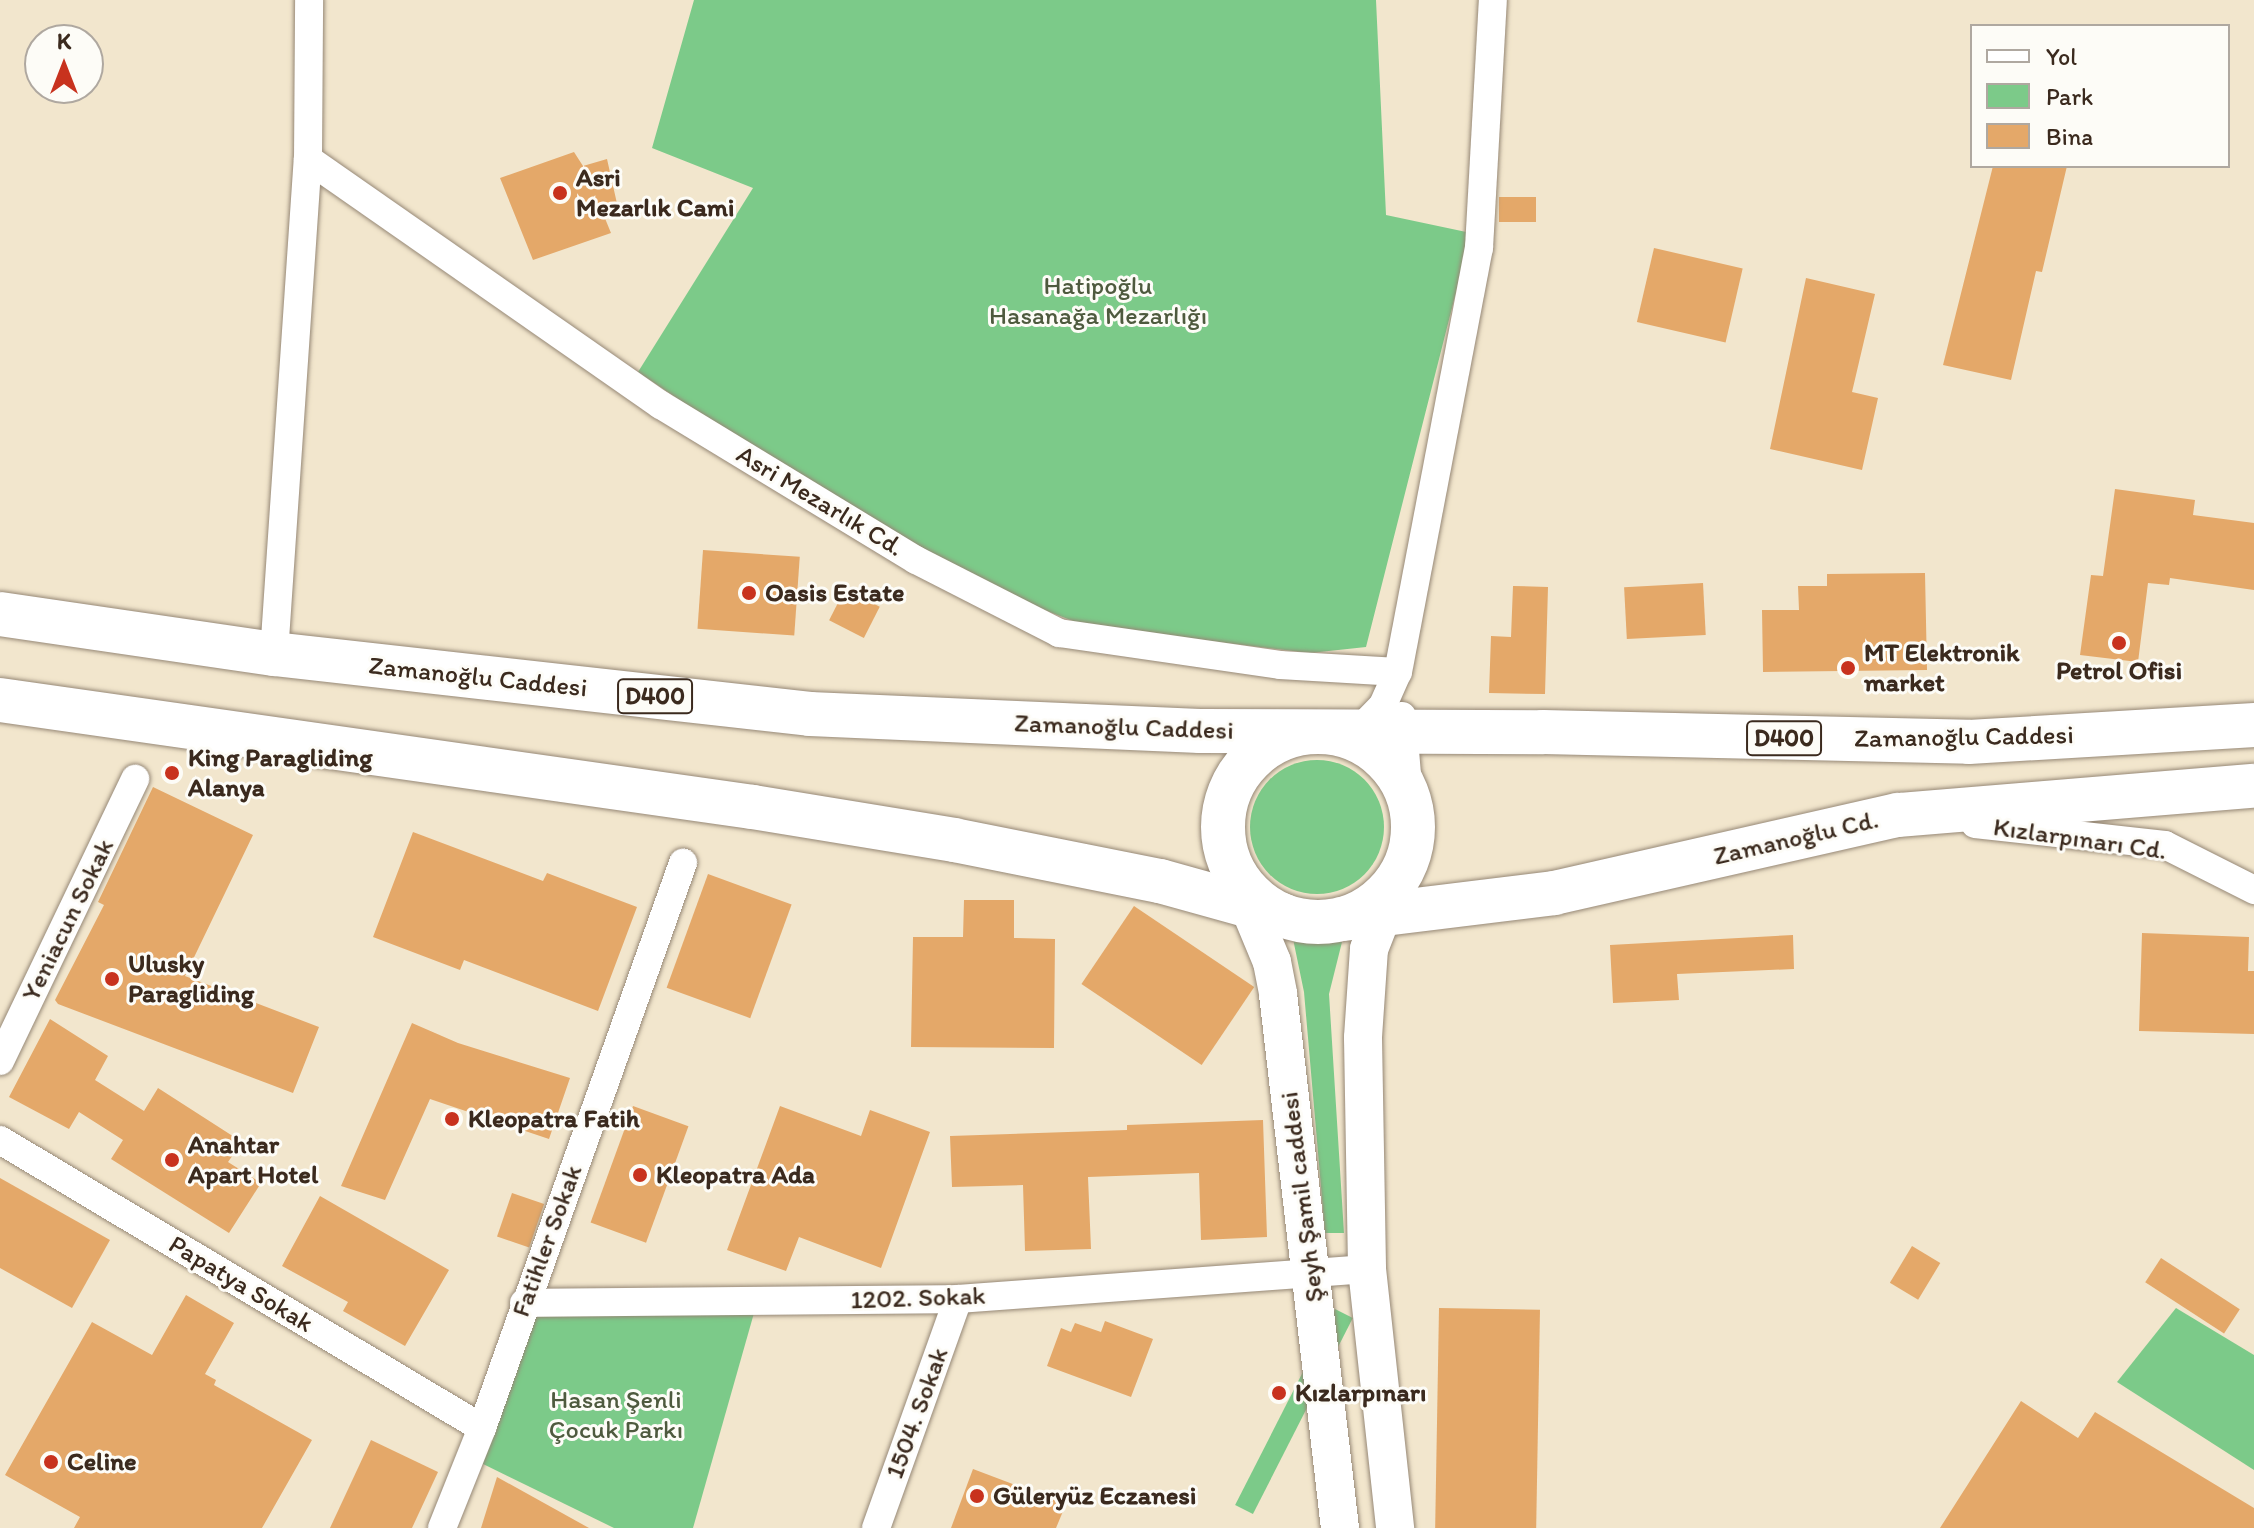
<!DOCTYPE html>
<meta charset="utf-8">
<style>
body{margin:0}
#map{position:relative;width:2254px;height:1528px;overflow:hidden;background:#f2e6cd;font-family:Itim,sans-serif}
div>[style]{position:absolute}
.green>*{inset:0;background:#7cca89;transform-origin:0 0}
.round{border-radius:50%}
.building>*{inset:0;background:#e4a869;transform-origin:0 0}
.roads{filter:drop-shadow(0 0 2px #968876) drop-shadow(0 0 2px #968876)}
.street>*{height:28px;margin:-14px;padding:0 14px;transform-origin:14px;border-radius:14px;background:#fff}
.secondary>*{height:38px;margin:-19px;padding:0 19px;transform-origin:19px;border-radius:19px;background:#fff}
.highway>*{height:44px;margin:-22px;padding:0 22px;transform-origin:22px;border-radius:22px;background:#fff}
.highway>.ring{margin:-22px;padding:0;box-sizing:content-box;background:none;border:44px solid #fff;border-radius:50%}
.dots>*{width:22px;height:22px;translate:-50% -50%;box-sizing:border-box;border:4px solid #fdfcf7;border-radius:50%}
span{translate:-50% -50%;white-space:nowrap;text-align:center;line-height:1.15;-webkit-text-stroke:6px #fdfcf7;paint-order:stroke}
.shield-label span{padding:2px 6px;background:#fdfcf7;border:2px solid;border-radius:6px;-webkit-text-stroke-width:0}
.shield-label{font-size:24px;color:#3b2a1e;font-weight:700}
.poi-label{font-size:26px;color:#3b2a1e;font-weight:700}
.left{translate:0 -50%;text-align:left}
.park-label{font-size:26px;color:#4e5a3e}
.street-label{font-size:26px;color:#3b2a1e}
.legend{position:absolute;left:1970px;top:24px;width:260px;height:144px;box-sizing:border-box;background:#fdfcf7;border:2px solid #afa8a0;margin:0;padding:10px 14px;list-style:none;font-size:24px;color:#3b2a1e}
.legend li{display:flex;align-items:center;gap:16px;height:40px}
.legend b{width:40px;border:2px solid #afa8a0}
.north{position:absolute;left:24px;top:24px;width:80px;height:80px;box-sizing:border-box;background:#fdfcf7;border:2px solid #afa8a0;border-radius:50%;rotate:0deg;font-size:22px;font-weight:700;line-height:32px;text-align:center;color:#3b2a1e}
.north::after{content:'';display:block;margin:auto;width:28px;height:36px;background:#c8321e;clip-path:polygon(50% 0,100% 100%,50% 72%,0 100%)}
</style>
<div id="map">
<div class="green">
<div style="clip-path:polygon(694px 0,1376px 0,1386px 215px,1471px 233px,1366px 647px,1310px 653px,1086px 626px,1011px 597px,824px 497px,638px 372px,753px 188px,652px 148px)"></div>
<div class="round" style="left:1250px;top:760px;width:134px;height:134px"></div>
<div style="clip-path:polygon(1292px 934px,1342px 942px,1329px 994px,1344px 1233px,1325px 1233px,1304px 992px)"></div>
<div style="clip-path:polygon(2176px 1308px,2254px 1355px,2254px 1470px,2117px 1382px)"></div>
<div style="left:1335px;top:1309px;width:20px;height:220px;rotate:27deg"></div>
<div style="clip-path:polygon(532px 1313px,754px 1313px,693px 1528px,614px 1528px,479px 1462px)"></div>
</div>
<div class="building">
<div style="clip-path:polygon(574px 152px,583px 166px,607px 159px,618px 208px,602px 211px,611px 233px,533px 260px,500px 178px)"></div>
<div style="clip-path:polygon(1993px 166px,2067px 166px,2042px 272px,2036px 271px,2011px 380px,1943px 365px)"></div>
<div style="left:1499px;top:197px;width:37px;height:25px"></div>
<div style="left:1654px;top:248px;width:91px;height:76px;rotate:13deg"></div>
<div style="clip-path:polygon(1806px 278px,1875px 294px,1852px 392px,1878px 398px,1862px 470px,1770px 449px)"></div>
<div style="clip-path:polygon(2115px 489px,2195px 500px,2193px 515px,2254px 523px,2254px 590px,2170px 578px,2169px 585px,2148px 583px,2138px 662px,2080px 655px,2091px 575px,2103px 576px)"></div>
<div style="left:703px;top:550px;width:97px;height:79px;rotate:4deg"></div>
<div style="clip-path:polygon(1925px 573px,1927px 670px,1763px 672px,1762px 610px,1799px 610px,1798px 586px,1827px 586px,1827px 574px)"></div>
<div style="left:1703px;top:583px;width:52px;height:79px;rotate:87deg"></div>
<div style="clip-path:polygon(1513px 586px,1548px 587px,1545px 694px,1489px 693px,1491px 636px,1511px 637px)"></div>
<div style="left:845px;top:589px;width:39px;height:35px;rotate:27deg"></div>
<div style="clip-path:polygon(153px 787px,253px 835px,185px 976px,319px 1027px,293px 1093px,58px 1004px,55px 1000px,104px 905px,98px 902px)"></div>
<div style="clip-path:polygon(413px 832px,543px 881px,547px 873px,637px 907px,598px 1011px,464px 960px,460px 970px,373px 937px)"></div>
<div style="left:708px;top:874px;width:89px;height:121px;rotate:20deg"></div>
<div style="clip-path:polygon(964px 900px,1014px 900px,1014px 938px,1055px 939px,1054px 1048px,911px 1047px,913px 937px,963px 937px)"></div>
<div style="left:1134px;top:906px;width:145px;height:94px;rotate:34deg"></div>
<div style="clip-path:polygon(2142px 933px,2249px 937px,2248px 971px,2254px 971px,2254px 1034px,2139px 1031px)"></div>
<div style="clip-path:polygon(1793px 935px,1794px 969px,1677px 974px,1679px 1000px,1613px 1003px,1610px 945px)"></div>
<div style="clip-path:polygon(50px 1019px,108px 1056px,95px 1080px,144px 1111px,158px 1088px,242px 1142px,228px 1162px,261px 1183px,229px 1233px,111px 1159px,123px 1140px,79px 1112px,69px 1129px,9px 1097px)"></div>
<div style="clip-path:polygon(412px 1023px,458px 1043px,570px 1078px,549px 1139px,430px 1099px,385px 1200px,341px 1186px)"></div>
<div style="left:633px;top:1106px;width:59px;height:124px;rotate:20deg"></div>
<div style="clip-path:polygon(780px 1106px,861px 1136px,870px 1110px,930px 1132px,881px 1268px,799px 1237px,786px 1271px,727px 1250px)"></div>
<div style="clip-path:polygon(1263px 1120px,1267px 1237px,1201px 1240px,1199px 1173px,1088px 1177px,1091px 1249px,1025px 1251px,1023px 1185px,952px 1187px,950px 1136px,1127px 1130px,1127px 1125px)"></div>
<div style="clip-path:polygon(0 1178px,110px 1240px,72px 1308px,0 1268px)"></div>
<div style="left:512px;top:1193px;width:34px;height:46px;rotate:19deg"></div>
<div style="clip-path:polygon(320px 1196px,449px 1270px,405px 1346px,343px 1311px,348px 1302px,282px 1266px)"></div>
<div style="left:1912px;top:1246px;width:33px;height:43px;rotate:31deg"></div>
<div style="left:2161px;top:1258px;width:94px;height:29px;rotate:33deg"></div>
<div style="clip-path:polygon(186px 1295px,234px 1323px,205px 1374px,216px 1380px,214px 1385px,312px 1440px,262px 1528px,74px 1528px,80px 1517px,5px 1475px,92px 1322px,152px 1355px)"></div>
<div style="left:1439px;top:1308px;width:101px;height:220px;rotate:1deg"></div>
<div style="clip-path:polygon(1105px 1321px,1153px 1339px,1131px 1397px,1047px 1366px,1061px 1328px,1071px 1332px,1075px 1323px,1101px 1332px)"></div>
<div style="clip-path:polygon(2021px 1401px,2078px 1438px,2095px 1412px,2254px 1508px,2254px 1528px,1940px 1528px)"></div>
<div style="clip-path:polygon(371px 1440px,438px 1472px,412px 1528px,330px 1528px)"></div>
<div style="clip-path:polygon(973px 1469px,1066px 1504px,1056px 1528px,951px 1528px)"></div>
<div style="clip-path:polygon(497px 1477px,589px 1528px,481px 1528px)"></div>
</div>
<div class="roads">
<div class="street">
<div style="left:308px;top:159px;width:430px;rotate:34.9deg"></div>
<div style="left:661px;top:405px;width:298px;rotate:31.3deg"></div>
<div style="left:916px;top:560px;width:161px;rotate:27deg"></div>
<div style="left:1059px;top:633px;width:223px;rotate:8.2deg"></div>
<div style="left:1280px;top:665px;width:118px;rotate:3.4deg"></div>
<div style="left:274px;top:654px;width:496px;rotate:-86.1deg"></div>
<div style="left:308px;top:159px;width:159px;rotate:-89.6deg"></div>
<div style="left:1402px;top:716px;width:81px;rotate:85.1deg"></div>
<div style="left:1357px;top:732px;width:37px;rotate:-46deg"></div>
<div style="left:1383px;top:705px;width:36px;rotate:-66deg"></div>
<div style="left:1398px;top:672px;width:432px;rotate:-79.2deg"></div>
<div style="left:1479px;top:248px;width:248px;rotate:-86.8deg"></div>
<div style="left:1975px;top:824px;width:191px;rotate:6.3deg"></div>
<div style="left:2165px;top:845px;width:100px;rotate:26.8deg"></div>
<div style="left:0;top:1061px;width:313px;rotate:-64.4deg"></div>
<div style="left:0;top:1140px;width:561px;rotate:30.86deg"></div>
<div style="left:524px;top:1303px;width:434px;rotate:-0.5deg"></div>
<div style="left:958px;top:1299px;width:410px;rotate:-4.2deg"></div>
<div style="left:442px;top:1528px;width:108px;rotate:-68.2deg"></div>
<div style="left:482px;top:1428px;width:600px;rotate:-70.42deg"></div>
<div style="left:876px;top:1528px;width:243px;rotate:-70.3deg"></div>
</div>
<div class="secondary">
<div style="left:1235px;top:873px;width:96px;rotate:67.4deg"></div>
<div style="left:1272px;top:962px;width:33px;rotate:79deg"></div>
<div style="left:1278px;top:994px;width:538px;rotate:83.38deg"></div>
<div style="left:1394px;top:885px;width:69px;rotate:111.3deg"></div>
<div style="left:1369px;top:949px;width:89px;rotate:93.9deg"></div>
<div style="left:1363px;top:1038px;width:231px;rotate:89deg"></div>
<div style="left:1367px;top:1269px;width:261px;rotate:83.8deg"></div>
</div>
<div class="highway">
<div style="left:0;top:614px;width:277px;rotate:8.3deg"></div>
<div style="left:274px;top:654px;width:539px;rotate:6.39deg"></div>
<div style="left:810px;top:714px;width:390px;rotate:2.5deg"></div>
<div style="left:1200px;top:731px;width:343px;rotate:0.2deg"></div>
<div style="left:1543px;top:732px;width:426px;rotate:1.3deg"></div>
<div style="left:1969px;top:742px;width:286px;rotate:-3.4deg"></div>
<div style="left:0;top:700px;width:761px;rotate:8.09deg"></div>
<div style="left:753px;top:807px;width:204px;rotate:9.3deg"></div>
<div style="left:954px;top:840px;width:210px;rotate:11.3deg"></div>
<div style="left:1160px;top:881px;width:127px;rotate:15.6deg"></div>
<div class="ring" style="left:1223px;top:732px;width:146px;height:146px"></div>
<div style="left:1343px;top:919px;width:213px;rotate:-7deg"></div>
<div style="left:1554px;top:893px;width:353px;rotate:-12.8deg"></div>
<div style="left:1898px;top:815px;width:357px;rotate:-4.7deg"></div>
</div>
</div>
<div class="dots">
<div style="left:560px;top:193px;background:#c8321e"></div>
<div style="left:749px;top:593px;background:#c8321e"></div>
<div style="left:2119px;top:643px;background:#c8321e"></div>
<div style="left:1848px;top:668px;background:#c8321e"></div>
<div style="left:172px;top:773px;background:#c8321e"></div>
<div style="left:112px;top:979px;background:#c8321e"></div>
<div style="left:452px;top:1119px;background:#c8321e"></div>
<div style="left:172px;top:1160px;background:#c8321e"></div>
<div style="left:640px;top:1175px;background:#c8321e"></div>
<div style="left:1279px;top:1393px;background:#c8321e"></div>
<div style="left:51px;top:1462px;background:#c8321e"></div>
<div style="left:977px;top:1496px;background:#c8321e"></div>
</div>
<div class="shield-label">
<span style="left:655px;top:696px">D400</span>
<span style="left:1784px;top:738px">D400</span>
</div>
<div class="poi-label">
<span class="left" style="left:576px;top:193px">Asri<br>Mezarlık Cami</span>
<span class="left" style="left:765px;top:593px">Oasis Estate</span>
<span class="left" style="left:1864px;top:668px">MT Elektronik<br>market</span>
<span style="left:2119px;top:671px">Petrol Ofisi</span>
<span class="left" style="left:188px;top:773px">King Paragliding<br>Alanya</span>
<span class="left" style="left:128px;top:979px">Ulusky<br>Paragliding</span>
<span class="left" style="left:468px;top:1119px">Kleopatra Fatih</span>
<span class="left" style="left:188px;top:1160px">Anahtar<br>Apart Hotel</span>
<span class="left" style="left:656px;top:1175px">Kleopatra Ada</span>
<span class="left" style="left:1295px;top:1393px">Kızlarpınarı</span>
<span class="left" style="left:67px;top:1462px">Celine</span>
<span class="left" style="left:993px;top:1496px">Güleryüz Eczanesi</span>
</div>
<div class="park-label">
<span style="left:1098px;top:301px">Hatipoğlu<br>Hasanağa Mezarlığı</span>
<span style="left:616px;top:1415px">Hasan Şenli<br>Çocuk Parkı</span>
</div>
<div class="street-label">
<span style="left:820px;top:501px;rotate:31deg">Asri Mezarlık Cd.</span>
<span style="left:478px;top:677px;rotate:6deg">Zamanoğlu Caddesi</span>
<span style="left:1124px;top:727px;rotate:2deg">Zamanoğlu Caddesi</span>
<span style="left:1964px;top:737px;rotate:-1deg">Zamanoğlu Caddesi</span>
<span style="left:1796px;top:838px;rotate:-13deg">Zamanoğlu Cd.</span>
<span style="left:2080px;top:839px;rotate:8deg">Kızlarpınarı Cd.</span>
<span style="left:68px;top:920px;rotate:-64deg">Yeniacun Sokak</span>
<span style="left:1302px;top:1197px;rotate:-97deg">Şeyh Şamil caddesi</span>
<span style="left:547px;top:1241px;rotate:-70deg">Fatihler Sokak</span>
<span style="left:241px;top:1284px;rotate:31deg">Papatya Sokak</span>
<span style="left:918px;top:1298px;rotate:-2deg">1202. Sokak</span>
<span style="left:917px;top:1413px;rotate:-70deg">1504. Sokak</span>
</div>
<ul class="legend">
<li><b style="height:10px;background:#fff"></b>Yol</li>
<li><b style="height:22px;background:#7cca89"></b>Park</li>
<li><b style="height:22px;background:#e4a869"></b>Bina</li>
</ul>
<div class="north">K</div>
</div>
